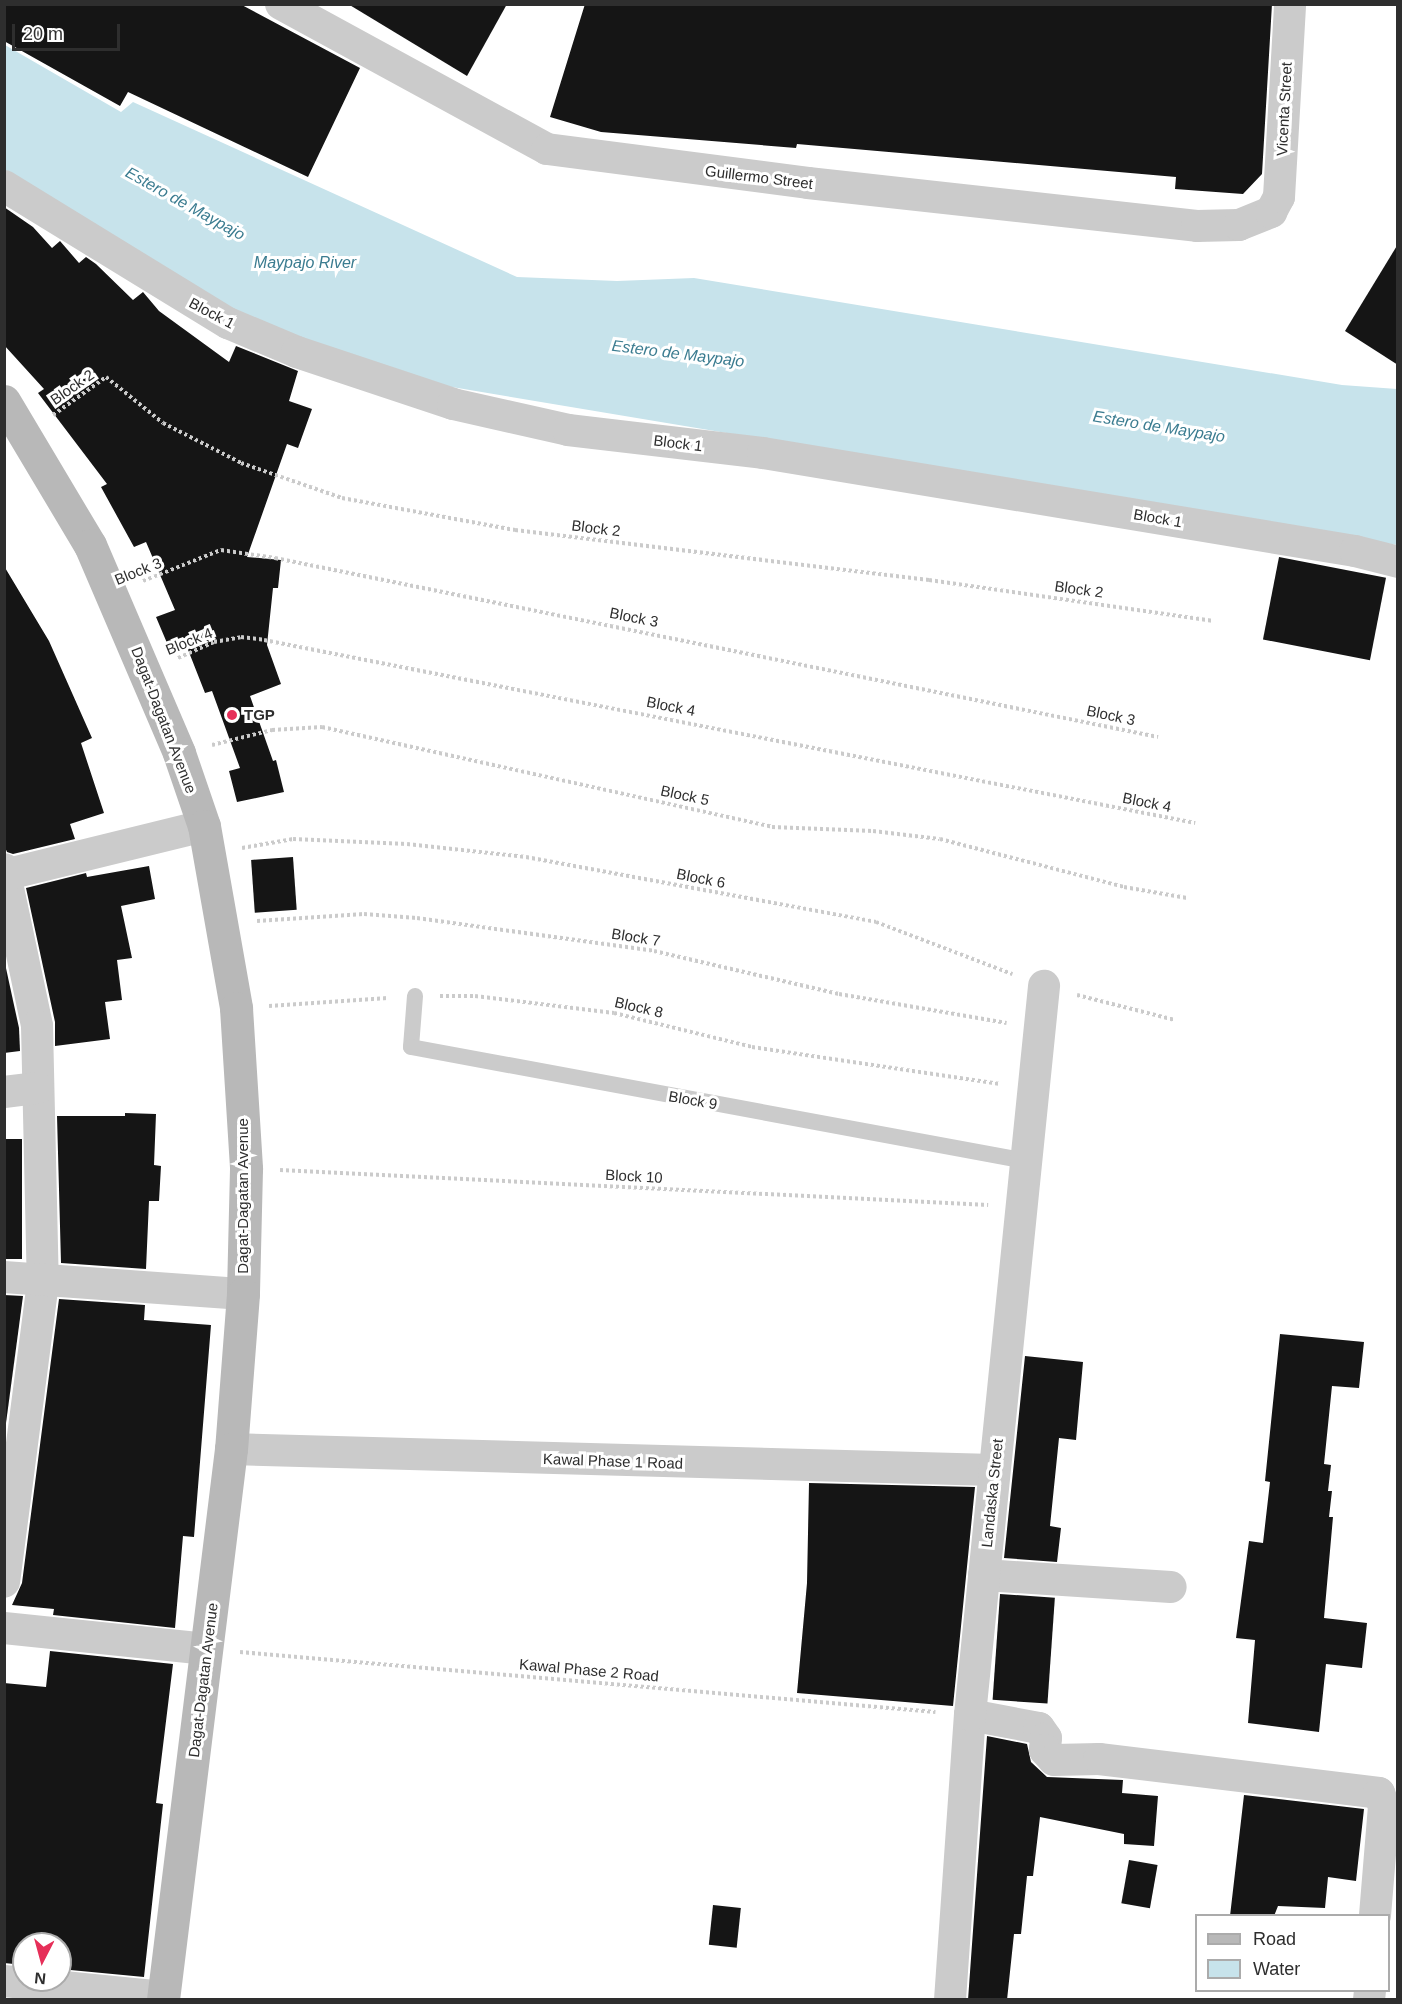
<!DOCTYPE html>
<style>
body{margin:0}
#map{position:relative;width:1402px;height:2004px;overflow:hidden;background:#fff;font-family:Helvetica,sans-serif}
div>[style]{position:absolute}
.water>*{inset:0;background:#c7e3eb}
.building>*{inset:0;background:#151515;transform-origin:0 0}
.path>*{height:4px;margin-top:-2px;transform-origin:0;background:repeating-linear-gradient(90deg,#cbcbcb 0 3px,transparent 0 6px)}
.lane>*{height:16px;margin:-8px;padding:0 8px;transform-origin:8px;border-radius:8px;background:#cbcbcb}
.street>*{height:32px;margin:-16px;padding:0 16px;transform-origin:16px;border-radius:16px;background:#cbcbcb}
.secondary>*{height:33px;margin:-16.5px;padding:0 16.5px;transform-origin:16.5px;border-radius:16.5px;background:#b8b8b8}
.dots>*{width:16px;height:16px;translate:-50% -50%;box-sizing:border-box;border:3px solid #fff;border-radius:50%}
span{translate:-50% -50%;white-space:nowrap;text-align:center;line-height:1.15;-webkit-text-stroke:6px #fff;paint-order:stroke}
.street-label{font-size:15px;color:#2e2e2e}
.poi-label{font-size:15px;color:#2e2e2e;font-weight:700}
.left{translate:0 -50%;text-align:left}
.water-label{font-size:16px;color:#3b7c90;font-style:italic}
.frame{position:absolute;inset:0;border:6px solid #2e2e2e;pointer-events:none}
.legend{position:absolute;left:1195px;top:1914px;width:195px;height:78px;box-sizing:border-box;background:#fff;border:2px solid #ababab;margin:0;padding:8px 10px;list-style:none;font-size:18px;color:#2e2e2e}
.legend li{display:flex;align-items:center;gap:12px;height:30px}
.legend b{width:30px;border:2px solid #ababab}
.north{position:absolute;left:12px;top:1932px;width:60px;height:60px;box-sizing:border-box;background:#fff;border:2px solid #ababab;border-radius:50%;rotate:186deg;font-size:16px;font-weight:700;line-height:24px;text-align:center;color:#2e2e2e}
.north::after{content:'';display:block;margin:auto;width:21px;height:27px;background:#e62f59;clip-path:polygon(50% 0,100% 100%,50% 72%,0 100%)}
.scale{position:absolute;left:12px;top:24px;width:108px;height:27px;box-sizing:border-box;border:3px solid #2e2e2e;border-top:0;padding-left:8px;font-size:18px;line-height:21px;white-space:nowrap;color:#2e2e2e;-webkit-text-stroke:4px #fff;paint-order:stroke}
</style>
<div id="map">
<div class="water">
<div style="clip-path:polygon(5px 45px,121px 112px,133px 102px,517px 277px,617px 281px,694px 278px,1342px 385px,1397px 389px,1397px 545px,422px 382px,278px 334px,181px 286px,5px 173px)"></div>
</div>
<div class="building">
<div style="clip-path:polygon(4px 4px,240px 4px,360px 68px,308px 177px,128px 92px,120px 106px,4px 41px)"></div>
<div style="clip-path:polygon(348px 4px,507px 4px,467px 76px)"></div>
<div style="clip-path:polygon(585px 4px,1272px 4px,1262px 174px,1243px 194px,1175px 189px,1176px 177px,797px 144px,796px 148px,601px 132px,550px 117px)"></div>
<div style="clip-path:polygon(4px 207px,33px 227px,52px 248px,60px 241px,79px 263px,86px 257px,96px 264px,133px 300px,143px 292px,159px 311px,229px 362px,236px 346px,298px 371px,289px 401px,312px 409px,298px 448px,287px 444px,247px 557px,281px 560px,278px 588px,273px 588px,267px 645px,281px 684px,250px 696px,273px 761px,276px 760px,284px 792px,237px 802px,229px 771px,240px 768px,212px 691px,205px 693px,183px 637px,167px 643px,156px 617px,175px 610px,146px 542px,134px 547px,101px 487px,107px 484px,38px 393px,44px 389px,4px 345px)"></div>
<div style="clip-path:polygon(1398px 244px,1398px 365px,1345px 331px)"></div>
<div style="left:1279px;top:557px;width:109px;height:84px;rotate:11deg"></div>
<div style="clip-path:polygon(4px 566px,49px 641px,92px 738px,81px 743px,104px 813px,70px 824px,75px 839px,13px 854px,7px 852px,4px 845px)"></div>
<div style="left:293px;top:857px;width:53px;height:42px;rotate:86deg"></div>
<div style="clip-path:polygon(149px 866px,155px 899px,121px 906px,132px 958px,117px 960px,122px 1000px,105px 1002px,110px 1039px,55px 1046px,55px 1022px,26px 888px,86px 873px,87px 877px)"></div>
<div style="clip-path:polygon(4px 959px,19px 1028px,20px 1051px,4px 1053px)"></div>
<div style="clip-path:polygon(125px 1113px,156px 1114px,154px 1165px,161px 1166px,159px 1201px,149px 1201px,146px 1269px,61px 1263px,57px 1116px,125px 1116px)"></div>
<div style="left:4px;top:1139px;width:18px;height:120px"></div>
<div style="clip-path:polygon(4px 1295px,23px 1296px,4px 1438px)"></div>
<div style="clip-path:polygon(59px 1299px,145px 1305px,144px 1320px,211px 1325px,194px 1537px,183px 1536px,175px 1628px,53px 1615px,54px 1609px,12px 1605px,22px 1583px)"></div>
<div style="clip-path:polygon(1280px 1334px,1364px 1342px,1359px 1388px,1332px 1386px,1324px 1464px,1331px 1465px,1328px 1491px,1332px 1491px,1329px 1517px,1333px 1517px,1324px 1618px,1367px 1623px,1362px 1668px,1326px 1664px,1319px 1732px,1248px 1723px,1255px 1640px,1236px 1638px,1249px 1541px,1263px 1543px,1270px 1482px,1265px 1481px)"></div>
<div style="clip-path:polygon(1025px 1356px,1083px 1362px,1076px 1440px,1059px 1438px,1050px 1526px,1061px 1528px,1057px 1562px,1004px 1558px)"></div>
<div style="clip-path:polygon(809px 1483px,975px 1487px,953px 1706px,797px 1693px,807px 1583px)"></div>
<div style="left:1000px;top:1594px;width:55px;height:106px;rotate:4deg"></div>
<div style="clip-path:polygon(50px 1651px,173px 1664px,156px 1803px,163px 1804px,144px 1977px,60px 1969px,60px 1944px,24px 1944px,24px 1965px,4px 1963px,4px 1683px,46px 1687px)"></div>
<div style="clip-path:polygon(987px 1736px,1027px 1744px,1031px 1762px,1047px 1777px,1123px 1780px,1122px 1793px,1158px 1796px,1154px 1846px,1124px 1844px,1124px 1834px,1040px 1817px,1033px 1876px,1027px 1876px,1021px 1934px,1014px 1934px,1007px 2000px,968px 2000px)"></div>
<div style="clip-path:polygon(1244px 1795px,1364px 1809px,1356px 1881px,1328px 1877px,1325px 1908px,1278px 1906px,1274px 1916px,1230px 1916px)"></div>
<div style="left:1129px;top:1860px;width:29px;height:44px;rotate:10deg"></div>
<div style="left:713px;top:1905px;width:28px;height:40px;rotate:6deg"></div>
</div>
<div class="path">
<div style="left:53px;top:415px;width:65px;rotate:-35.6deg"></div>
<div style="left:106px;top:377px;width:73px;rotate:38.9deg"></div>
<div style="left:163px;top:423px;width:88px;rotate:27.1deg"></div>
<div style="left:241px;top:463px;width:107px;rotate:19.1deg"></div>
<div style="left:342px;top:498px;width:176px;rotate:10.5deg"></div>
<div style="left:515px;top:530px;width:417px;rotate:6.9deg"></div>
<div style="left:929px;top:580px;width:286px;rotate:8.2deg"></div>
<div style="left:143px;top:581px;width:84px;rotate:-21.7deg"></div>
<div style="left:221px;top:550px;width:55px;rotate:8.4deg"></div>
<div style="left:275px;top:558px;width:901px;rotate:11.46deg"></div>
<div style="left:178px;top:658px;width:39px;rotate:-24deg"></div>
<div style="left:214px;top:642px;width:27px;rotate:-10deg"></div>
<div style="left:241px;top:637px;width:23px;rotate:7deg"></div>
<div style="left:264px;top:640px;width:949px;rotate:11.12deg"></div>
<div style="left:212px;top:745px;width:62px;rotate:-14deg"></div>
<div style="left:272px;top:730px;width:50px;rotate:-3.4deg"></div>
<div style="left:322px;top:727px;width:461px;rotate:12.5deg"></div>
<div style="left:772px;top:827px;width:101px;rotate:2.3deg"></div>
<div style="left:873px;top:831px;width:67px;rotate:6.8deg"></div>
<div style="left:940px;top:839px;width:190px;rotate:14.6deg"></div>
<div style="left:1124px;top:887px;width:64px;rotate:9.9deg"></div>
<div style="left:242px;top:848px;width:52px;rotate:-10deg"></div>
<div style="left:293px;top:839px;width:114px;rotate:2.5deg"></div>
<div style="left:407px;top:844px;width:120px;rotate:6.2deg"></div>
<div style="left:526px;top:857px;width:356px;rotate:10.5deg"></div>
<div style="left:876px;top:922px;width:146px;rotate:20.9deg"></div>
<div style="left:257px;top:921px;width:107px;rotate:-3.7deg"></div>
<div style="left:364px;top:914px;width:53px;rotate:4.3deg"></div>
<div style="left:417px;top:918px;width:239px;rotate:7.9deg"></div>
<div style="left:654px;top:951px;width:190px;rotate:13.1deg"></div>
<div style="left:839px;top:994px;width:170px;rotate:9.8deg"></div>
<div style="left:1077px;top:995px;width:101px;rotate:14.3deg"></div>
<div style="left:440px;top:996px;width:35px"></div>
<div style="left:475px;top:996px;width:140px;rotate:7deg"></div>
<div style="left:614px;top:1013px;width:142px;rotate:13.8deg"></div>
<div style="left:752px;top:1047px;width:251px;rotate:8.5deg"></div>
<div style="left:269px;top:1006px;width:119px;rotate:-3.8deg"></div>
<div style="left:280px;top:1170px;width:709px;rotate:2.83deg"></div>
<div style="left:240px;top:1652px;width:698px;rotate:4.93deg"></div>
</div>
<div class="lane">
<div style="left:415px;top:996px;width:51px;rotate:94.5deg"></div>
<div style="left:411px;top:1047px;width:625px;rotate:10.5deg"></div>
</div>
<div class="street">
<div style="left:281px;top:4px;width:303px;rotate:28.6deg"></div>
<div style="left:547px;top:149px;width:263px;rotate:7.4deg"></div>
<div style="left:808px;top:183px;width:391px;rotate:6.3deg"></div>
<div style="left:1197px;top:226px;width:42px;rotate:-1.4deg"></div>
<div style="left:1239px;top:225px;width:35px;rotate:-22deg"></div>
<div style="left:1271px;top:212px;width:17px;rotate:-62deg"></div>
<div style="left:1279px;top:197px;width:193px;rotate:-86.7deg"></div>
<div style="left:4px;top:186px;width:263px;rotate:31.5deg"></div>
<div style="left:228px;top:323px;width:75px;rotate:22.8deg"></div>
<div style="left:297px;top:352px;width:164px;rotate:18.4deg"></div>
<div style="left:453px;top:404px;width:118px;rotate:12.7deg"></div>
<div style="left:568px;top:430px;width:196px;rotate:6.7deg"></div>
<div style="left:763px;top:453px;width:600px;rotate:9.4deg"></div>
<div style="left:1355px;top:551px;width:44px;rotate:14.3deg"></div>
<div style="left:4px;top:869px;width:160px;rotate:78.1deg"></div>
<div style="left:37px;top:1026px;width:256px;rotate:88.7deg"></div>
<div style="left:43px;top:1282px;width:302px;rotate:97.4deg"></div>
<div style="left:4px;top:875px;width:206px;rotate:-13.8deg"></div>
<div style="left:4px;top:1092px;width:34px;rotate:-7deg"></div>
<div style="left:4px;top:1277px;width:240px;rotate:4.1deg"></div>
<div style="left:231px;top:1449px;width:763px;rotate:1.58deg"></div>
<div style="left:984px;top:1575px;width:187px;rotate:3.7deg"></div>
<div style="left:4px;top:1628px;width:204px;rotate:5.9deg"></div>
<div style="left:970px;top:1715px;width:70px;rotate:10.7deg"></div>
<div style="left:1039px;top:1728px;width:12px;rotate:55deg"></div>
<div style="left:1046px;top:1738px;width:12px;rotate:95deg"></div>
<div style="left:1045px;top:1750px;width:13px;rotate:48deg"></div>
<div style="left:1054px;top:1760px;width:45px;rotate:-1.3deg"></div>
<div style="left:1099px;top:1759px;width:282px;rotate:6.9deg"></div>
<div style="left:1379px;top:1793px;width:14px;rotate:69deg"></div>
<div style="left:1384px;top:1806px;width:110px;rotate:94.7deg"></div>
<div style="left:4px;top:1981px;width:160px;rotate:5.7deg"></div>
<div style="left:950px;top:2000px;width:286px;rotate:-86deg"></div>
<div style="left:970px;top:1715px;width:733px;rotate:-84.2deg"></div>
<div style="left:1369px;top:2000px;width:10px;rotate:-84deg"></div>
</div>
<div class="secondary">
<div style="left:4px;top:401px;width:168px;rotate:59.2deg"></div>
<div style="left:90px;top:545px;width:226px;rotate:66.8deg"></div>
<div style="left:179px;top:753px;width:77px;rotate:71.1deg"></div>
<div style="left:204px;top:826px;width:185px;rotate:80deg"></div>
<div style="left:236px;top:1008px;width:161px;rotate:86.4deg"></div>
<div style="left:246px;top:1169px;width:125px;rotate:91.4deg"></div>
<div style="left:243px;top:1294px;width:155px;rotate:94.4deg"></div>
<div style="left:231px;top:1449px;width:555px;rotate:97.04deg"></div>
</div>
<div class="dots">
<div style="left:232px;top:715px;background:#e62f59"></div>
</div>
<div class="street-label">
<span style="left:1284px;top:109px;rotate:-87deg">Vicenta Street</span>
<span style="left:759px;top:177px;rotate:7deg">Guillermo Street</span>
<span style="left:212px;top:313px;rotate:28deg">Block 1</span>
<span style="left:72px;top:387px;rotate:-35deg">Block 2</span>
<span style="left:678px;top:443px;rotate:7deg">Block 1</span>
<span style="left:1158px;top:518px;rotate:10deg">Block 1</span>
<span style="left:596px;top:528px;rotate:7deg">Block 2</span>
<span style="left:138px;top:571px;rotate:-22deg">Block 3</span>
<span style="left:1079px;top:589px;rotate:8deg">Block 2</span>
<span style="left:634px;top:617px;rotate:11deg">Block 3</span>
<span style="left:189px;top:641px;rotate:-22deg">Block 4</span>
<span style="left:671px;top:706px;rotate:11deg">Block 4</span>
<span style="left:1111px;top:715px;rotate:12deg">Block 3</span>
<span style="left:164px;top:720px;rotate:69deg">Dagat-Dagatan Avenue</span>
<span style="left:685px;top:795px;rotate:12deg">Block 5</span>
<span style="left:1147px;top:802px;rotate:11deg">Block 4</span>
<span style="left:701px;top:878px;rotate:11deg">Block 6</span>
<span style="left:636px;top:937px;rotate:9deg">Block 7</span>
<span style="left:639px;top:1007px;rotate:13deg">Block 8</span>
<span style="left:693px;top:1100px;rotate:10deg">Block 9</span>
<span style="left:634px;top:1176px;rotate:3deg">Block 10</span>
<span style="left:243px;top:1196px;rotate:-90deg">Dagat-Dagatan Avenue</span>
<span style="left:613px;top:1461px;rotate:2deg">Kawal Phase 1 Road</span>
<span style="left:992px;top:1493px;rotate:-84deg">Landaska Street</span>
<span style="left:589px;top:1670px;rotate:5deg">Kawal Phase 2 Road</span>
<span style="left:203px;top:1680px;rotate:-83deg">Dagat-Dagatan Avenue</span>
</div>
<div class="poi-label">
<span class="left" style="left:244px;top:715px">TGP</span>
</div>
<div class="water-label">
<span style="left:185px;top:204px;rotate:29deg">Estero de Maypajo</span>
<span style="left:305px;top:263px">Maypajo River</span>
<span style="left:678px;top:354px;rotate:7deg">Estero de Maypajo</span>
<span style="left:1159px;top:427px;rotate:9deg">Estero de Maypajo</span>
</div>
<div class="frame"></div>
<ul class="legend">
<li><b style="height:8px;background:#b8b8b8"></b>Road</li>
<li><b style="height:16px;background:#c7e3eb"></b>Water</li>
</ul>
<div class="north">N</div>
<div class="scale">20 m</div>
</div>
